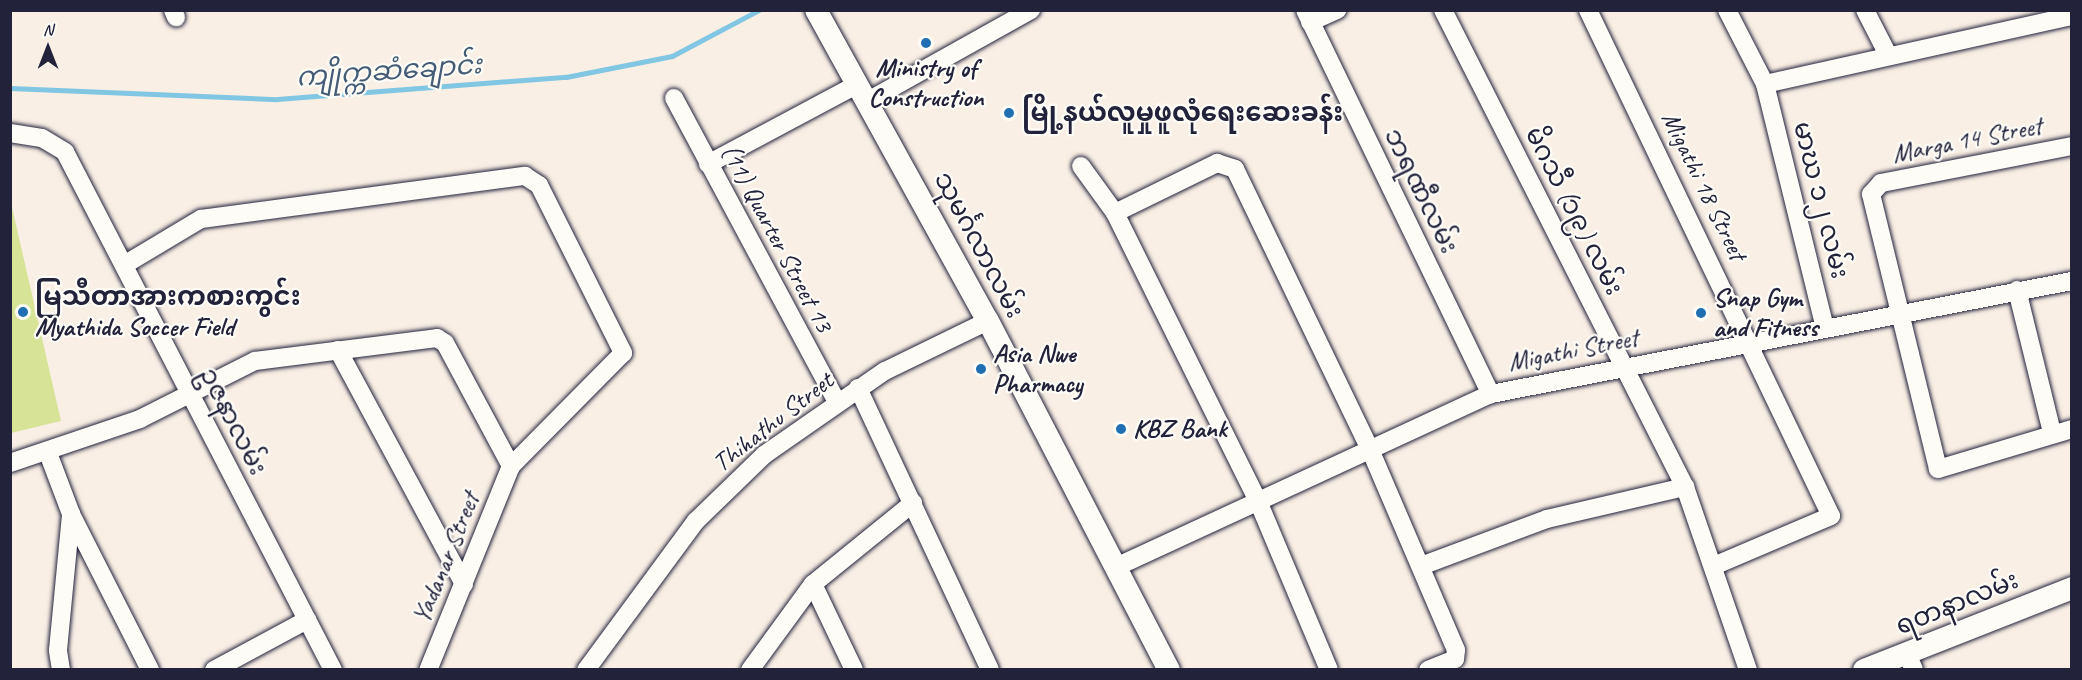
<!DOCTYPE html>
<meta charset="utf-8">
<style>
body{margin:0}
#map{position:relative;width:2082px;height:680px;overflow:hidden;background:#f9efe5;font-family:Caveat,"Noto Sans Myanmar",sans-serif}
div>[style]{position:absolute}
.green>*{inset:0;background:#d7e497}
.stream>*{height:5px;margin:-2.5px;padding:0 2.5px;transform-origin:2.5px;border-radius:2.5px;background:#81c6e2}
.roads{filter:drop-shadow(0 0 2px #22223b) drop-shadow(0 0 2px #22223b)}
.minor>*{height:18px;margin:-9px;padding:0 9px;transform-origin:9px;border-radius:9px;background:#fdfcf7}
.major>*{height:22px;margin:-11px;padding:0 11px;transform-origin:11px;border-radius:11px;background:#fdfcf7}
.dots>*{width:16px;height:16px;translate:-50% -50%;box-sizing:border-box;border:3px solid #fdfcf7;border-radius:50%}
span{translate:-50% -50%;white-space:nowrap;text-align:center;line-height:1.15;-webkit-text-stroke:4.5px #fdfcf7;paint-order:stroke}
.poi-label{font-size:26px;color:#22223b;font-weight:700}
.left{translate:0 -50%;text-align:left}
.street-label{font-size:26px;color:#22223b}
.water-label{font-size:27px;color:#435b75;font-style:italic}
.frame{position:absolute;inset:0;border:12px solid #22223b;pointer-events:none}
.north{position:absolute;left:18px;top:18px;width:60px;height:60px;-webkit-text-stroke:4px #fdfcf7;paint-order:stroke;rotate:0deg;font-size:16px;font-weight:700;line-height:24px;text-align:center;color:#22223b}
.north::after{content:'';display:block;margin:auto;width:21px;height:27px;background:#22223b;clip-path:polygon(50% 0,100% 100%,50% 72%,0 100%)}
</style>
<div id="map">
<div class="green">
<div style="clip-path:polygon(11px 203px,61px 421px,11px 433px,10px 433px)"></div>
</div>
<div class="stream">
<div style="left:10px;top:88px;width:267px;rotate:2.4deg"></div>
<div style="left:277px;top:99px;width:290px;rotate:-4.4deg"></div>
<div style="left:566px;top:77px;width:108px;rotate:-11.2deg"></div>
<div style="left:672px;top:56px;width:98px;rotate:-27.9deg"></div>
</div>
<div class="roads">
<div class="minor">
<div style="left:173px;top:10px;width:8px;rotate:67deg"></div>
<div style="left:1305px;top:10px;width:427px;rotate:64.2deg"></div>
<div style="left:1443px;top:10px;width:535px;rotate:63.1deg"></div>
<div style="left:1685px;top:487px;width:194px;rotate:71deg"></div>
<div style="left:1588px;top:10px;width:561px;rotate:64.35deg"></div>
<div style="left:1831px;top:516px;width:125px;rotate:156.9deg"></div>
<div style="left:1727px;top:10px;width:83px;rotate:62.8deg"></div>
<div style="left:1765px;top:84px;width:251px;rotate:76.2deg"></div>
<div style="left:1865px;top:10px;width:51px;rotate:62.9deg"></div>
<div style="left:1310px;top:22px;width:30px;rotate:-24deg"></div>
<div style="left:1765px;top:84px;width:314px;rotate:-12.5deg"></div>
<div style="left:674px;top:98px;width:345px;rotate:61.8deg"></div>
<div style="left:868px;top:101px;width:187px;rotate:-29.2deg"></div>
<div style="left:10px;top:133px;width:32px;rotate:9deg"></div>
<div style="left:42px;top:138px;width:27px;rotate:31deg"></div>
<div style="left:65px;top:152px;width:583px;rotate:62.64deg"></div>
<div style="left:2072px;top:146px;width:195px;rotate:169deg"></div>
<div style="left:1881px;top:183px;width:15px;rotate:132deg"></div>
<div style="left:1871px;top:194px;width:283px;rotate:76.3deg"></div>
<div style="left:1938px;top:469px;width:140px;rotate:-16.6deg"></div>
<div style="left:708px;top:164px;width:170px;rotate:-28.1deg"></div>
<div style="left:1081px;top:166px;width:58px;rotate:54.1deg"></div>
<div style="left:1115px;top:213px;width:322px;rotate:63.6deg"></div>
<div style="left:1258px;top:501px;width:183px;rotate:67.2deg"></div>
<div style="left:1115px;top:213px;width:114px;rotate:-26.1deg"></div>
<div style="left:1217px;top:163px;width:19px;rotate:18deg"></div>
<div style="left:1235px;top:169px;width:309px;rotate:64.3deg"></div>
<div style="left:1369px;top:447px;width:221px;rotate:66.8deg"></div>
<div style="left:1456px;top:650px;width:9px;rotate:96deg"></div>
<div style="left:1455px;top:659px;width:29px;rotate:158deg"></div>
<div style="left:124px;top:265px;width:90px;rotate:-30.9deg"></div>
<div style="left:201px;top:219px;width:327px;rotate:-7.6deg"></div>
<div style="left:525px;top:176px;width:17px;rotate:33deg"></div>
<div style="left:539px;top:185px;width:188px;rotate:63.4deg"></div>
<div style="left:623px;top:353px;width:159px;rotate:134.7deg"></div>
<div style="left:511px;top:466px;width:220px;rotate:112.1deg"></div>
<div style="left:2017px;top:290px;width:147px;rotate:76.2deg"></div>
<div style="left:338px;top:350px;width:266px;rotate:61.7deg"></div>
<div style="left:858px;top:388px;width:311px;rotate:64.9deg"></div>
<div style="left:48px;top:453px;width:65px;rotate:69.3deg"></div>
<div style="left:71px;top:514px;width:175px;rotate:63.1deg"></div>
<div style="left:10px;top:463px;width:137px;rotate:-18.7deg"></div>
<div style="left:140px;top:419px;width:129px;rotate:-26.8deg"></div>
<div style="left:255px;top:361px;width:183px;rotate:-7.2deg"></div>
<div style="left:437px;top:338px;width:9px;rotate:32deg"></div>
<div style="left:445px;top:343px;width:140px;rotate:61.8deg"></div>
<div style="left:1421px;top:566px;width:134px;rotate:-20.5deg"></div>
<div style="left:1547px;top:519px;width:142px;rotate:-13.1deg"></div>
<div style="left:1116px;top:567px;width:413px;rotate:-24.8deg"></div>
<div style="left:1491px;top:394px;width:592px;rotate:-11.01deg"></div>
<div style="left:813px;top:584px;width:95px;rotate:64.5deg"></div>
<div style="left:1907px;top:654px;width:17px;rotate:66deg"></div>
<div style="left:61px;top:670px;width:20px;rotate:-99deg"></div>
<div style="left:58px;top:650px;width:137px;rotate:-84.5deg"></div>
<div style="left:214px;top:670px;width:106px;rotate:-28.3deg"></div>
<div style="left:586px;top:670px;width:185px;rotate:-53.6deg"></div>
<div style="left:696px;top:521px;width:95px;rotate:-44.1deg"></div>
<div style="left:764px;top:455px;width:147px;rotate:-34.8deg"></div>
<div style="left:885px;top:371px;width:114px;rotate:-25.9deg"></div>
<div style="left:750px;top:670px;width:107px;rotate:-53.8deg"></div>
<div style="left:813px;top:584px;width:129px;rotate:-39deg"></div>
</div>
<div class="major">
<div style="left:816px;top:10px;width:355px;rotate:61.1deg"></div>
<div style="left:988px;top:321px;width:393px;rotate:62.6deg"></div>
<div style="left:1864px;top:670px;width:224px;rotate:-21.5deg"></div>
</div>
</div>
<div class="dots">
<div style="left:926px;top:43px;background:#1f6fb2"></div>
<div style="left:1009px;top:113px;background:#1f6fb2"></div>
<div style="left:23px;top:312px;background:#1f6fb2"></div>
<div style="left:1701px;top:313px;background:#1f6fb2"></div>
<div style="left:981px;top:369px;background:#1f6fb2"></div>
<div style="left:1121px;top:429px;background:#1f6fb2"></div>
</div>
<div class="poi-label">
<span style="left:926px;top:83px">Ministry of<br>Construction</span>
<span class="left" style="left:1022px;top:113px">မြို့နယ်လူမှုဖူလုံရေးဆေးခန်း</span>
<span class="left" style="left:35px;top:312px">မြသီတာအားကစားကွင်း<br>Myathida Soccer Field</span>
<span class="left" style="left:1713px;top:313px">Snap Gym<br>and Fitness</span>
<span class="left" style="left:993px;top:369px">Asia Nwe<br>Pharmacy</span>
<span class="left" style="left:1133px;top:429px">KBZ Bank</span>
</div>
<div class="street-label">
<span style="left:1967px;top:140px;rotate:-11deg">Marga 14 Street</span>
<span style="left:1704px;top:186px;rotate:64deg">Migathi 18 Street</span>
<span style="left:1421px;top:191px;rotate:64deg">ဘရဏီလမ်း</span>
<span style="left:1821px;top:200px;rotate:76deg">မာဃ ၁၂ လမ်း</span>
<span style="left:1574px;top:211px;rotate:63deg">မိဂသီ (၁၉) လမ်း</span>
<span style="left:777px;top:238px;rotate:62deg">(11) Quarter Street 13</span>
<span style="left:979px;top:245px;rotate:62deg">သုမင်္ဂလာလမ်း</span>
<span style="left:1573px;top:350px;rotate:-11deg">Migathi Street</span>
<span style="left:233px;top:421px;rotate:63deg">ဥဇနာလမ်း</span>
<span style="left:773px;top:422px;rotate:-38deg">Thihathu Street</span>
<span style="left:446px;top:558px;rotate:-68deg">Yadanar Street</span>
<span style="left:1957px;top:603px;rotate:-22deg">ရတနာလမ်း</span>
</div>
<div class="water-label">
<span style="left:389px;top:71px;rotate:-4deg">ကျိုက္ကဆံချောင်း</span>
</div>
<div class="frame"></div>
<div class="north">N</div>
</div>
